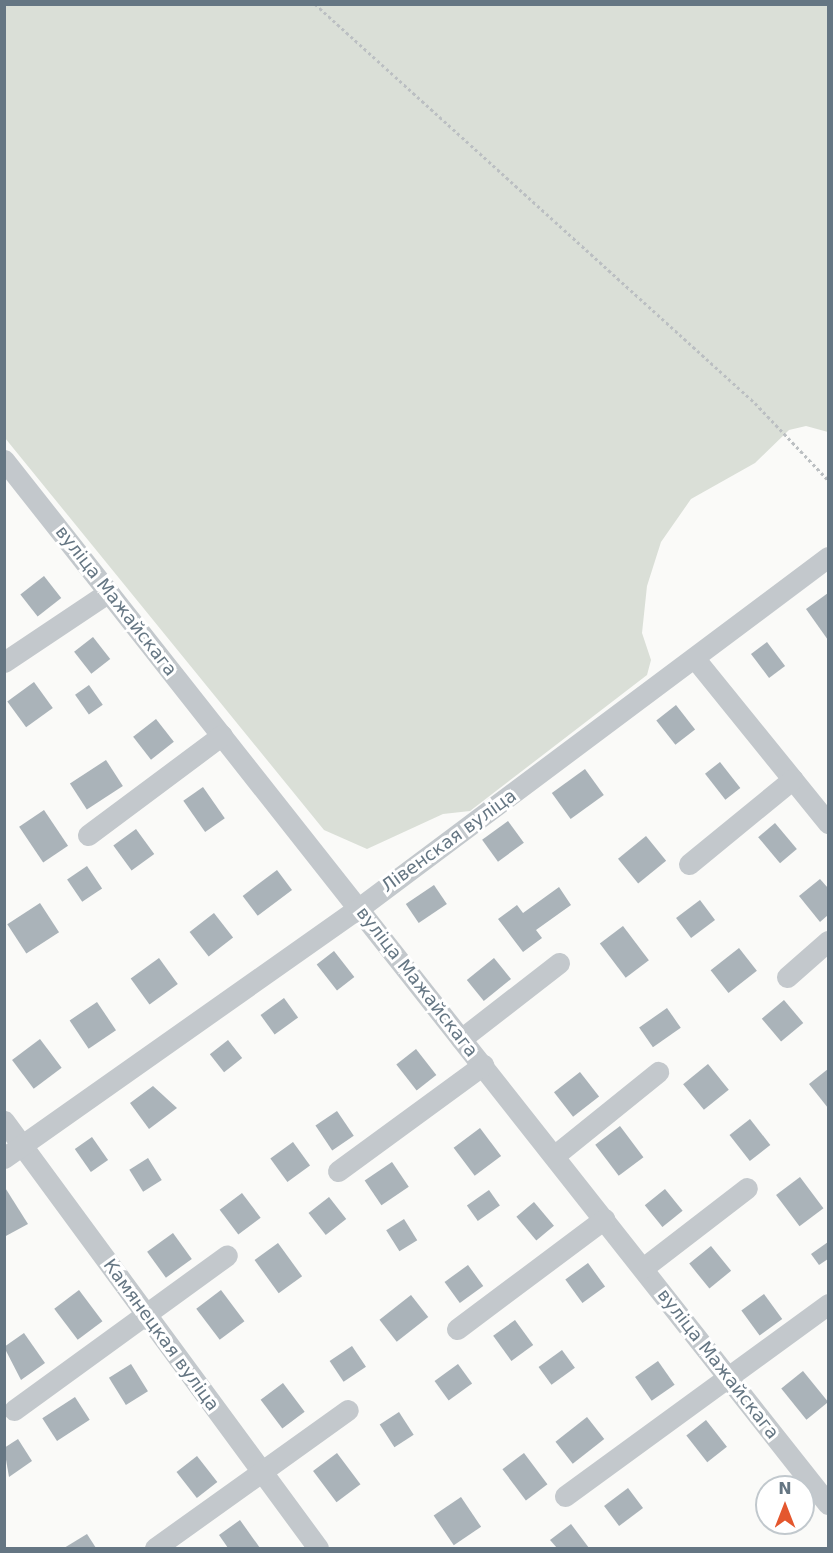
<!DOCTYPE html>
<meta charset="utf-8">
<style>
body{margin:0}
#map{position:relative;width:833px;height:1553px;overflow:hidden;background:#fafaf8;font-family:"DejaVu Sans",sans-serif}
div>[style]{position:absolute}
.green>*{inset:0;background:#dadfd7}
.building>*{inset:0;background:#aab3b9;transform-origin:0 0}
.path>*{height:3px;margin-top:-1.5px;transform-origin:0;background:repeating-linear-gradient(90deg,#bbbfc2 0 3px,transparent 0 6px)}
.minor>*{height:21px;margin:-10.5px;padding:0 10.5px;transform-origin:10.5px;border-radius:10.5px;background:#c3c8cc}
span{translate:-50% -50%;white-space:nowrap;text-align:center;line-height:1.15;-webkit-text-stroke:6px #fff;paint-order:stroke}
.street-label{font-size:18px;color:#657683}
.frame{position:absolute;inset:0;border:6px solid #657683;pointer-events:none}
.north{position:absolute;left:755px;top:1475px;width:60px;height:60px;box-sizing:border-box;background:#fff;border:2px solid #c1c8cd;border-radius:50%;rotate:0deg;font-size:16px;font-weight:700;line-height:24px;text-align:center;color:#657683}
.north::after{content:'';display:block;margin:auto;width:21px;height:27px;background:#e4572e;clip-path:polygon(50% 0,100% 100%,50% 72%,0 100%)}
</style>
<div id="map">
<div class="green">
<div style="clip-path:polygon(5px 4px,828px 5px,828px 432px,806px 426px,789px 430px,755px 463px,691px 499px,661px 542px,647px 586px,642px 633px,651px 660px,647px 675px,470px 811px,443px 814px,367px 849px,324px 830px,5px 438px)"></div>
</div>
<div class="building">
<div style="left:44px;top:576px;width:28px;height:30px;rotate:52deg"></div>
<div style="clip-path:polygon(828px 593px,828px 640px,806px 609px)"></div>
<div style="left:93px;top:637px;width:28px;height:24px;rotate:52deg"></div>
<div style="left:767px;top:642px;width:30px;height:20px;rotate:53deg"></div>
<div style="left:34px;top:682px;width:32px;height:33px;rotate:54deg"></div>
<div style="left:89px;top:685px;width:24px;height:17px;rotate:55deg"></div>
<div style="left:676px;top:705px;width:31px;height:25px;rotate:52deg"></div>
<div style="left:156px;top:719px;width:29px;height:29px;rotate:52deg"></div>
<div style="left:106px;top:760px;width:31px;height:43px;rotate:57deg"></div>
<div style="left:720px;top:762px;width:33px;height:19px;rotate:52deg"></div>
<div style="left:585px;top:769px;width:32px;height:41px;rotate:54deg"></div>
<div style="left:203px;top:787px;width:38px;height:24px;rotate:55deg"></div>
<div style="left:44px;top:810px;width:43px;height:30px;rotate:56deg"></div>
<div style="left:508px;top:821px;width:27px;height:32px;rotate:54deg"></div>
<div style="left:775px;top:823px;width:34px;height:22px;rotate:50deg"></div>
<div style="left:136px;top:829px;width:31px;height:28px;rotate:54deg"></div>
<div style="left:646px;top:836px;width:32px;height:36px;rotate:51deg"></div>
<div style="left:87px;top:866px;width:27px;height:24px;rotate:56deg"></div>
<div style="left:277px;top:870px;width:25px;height:43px;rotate:53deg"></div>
<div style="clip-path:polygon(820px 879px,828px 888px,828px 915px,820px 922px,799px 896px)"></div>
<div style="left:434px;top:885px;width:23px;height:34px;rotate:56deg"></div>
<div style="clip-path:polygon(559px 887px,571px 905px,536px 930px,542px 938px,523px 952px,498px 919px,517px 905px,523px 913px)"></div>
<div style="left:700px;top:900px;width:25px;height:30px;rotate:53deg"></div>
<div style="left:40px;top:903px;width:35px;height:39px;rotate:57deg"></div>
<div style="left:214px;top:913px;width:31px;height:31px;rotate:52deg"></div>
<div style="left:623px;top:926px;width:43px;height:29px;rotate:53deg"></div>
<div style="left:739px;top:948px;width:29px;height:36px;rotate:52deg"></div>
<div style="left:334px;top:951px;width:33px;height:22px;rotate:52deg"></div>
<div style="left:159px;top:958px;width:32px;height:35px;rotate:54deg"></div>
<div style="left:494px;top:958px;width:27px;height:35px;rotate:51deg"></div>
<div style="left:284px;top:998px;width:24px;height:29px;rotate:54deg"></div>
<div style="left:784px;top:1000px;width:30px;height:29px;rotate:50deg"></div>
<div style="left:97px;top:1002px;width:34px;height:33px;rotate:56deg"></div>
<div style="left:667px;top:1008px;width:24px;height:34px;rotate:55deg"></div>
<div style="left:40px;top:1039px;width:36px;height:35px;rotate:53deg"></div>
<div style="left:228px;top:1040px;width:23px;height:23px;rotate:52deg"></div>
<div style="left:416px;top:1049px;width:33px;height:25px;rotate:52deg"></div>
<div style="left:708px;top:1064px;width:33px;height:32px;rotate:51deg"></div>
<div style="clip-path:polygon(828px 1069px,828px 1108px,809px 1084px)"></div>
<div style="left:580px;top:1072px;width:31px;height:33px;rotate:52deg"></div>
<div style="clip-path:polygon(153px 1086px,177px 1108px,149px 1129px,130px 1103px)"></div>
<div style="left:337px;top:1111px;width:30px;height:26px;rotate:56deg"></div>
<div style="left:750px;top:1119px;width:33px;height:26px;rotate:52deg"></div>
<div style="left:620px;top:1126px;width:39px;height:31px;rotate:53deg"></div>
<div style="left:480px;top:1128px;width:35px;height:33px;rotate:53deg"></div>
<div style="left:92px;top:1137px;width:28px;height:21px;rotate:55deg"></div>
<div style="left:293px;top:1142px;width:29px;height:28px;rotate:54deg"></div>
<div style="left:148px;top:1158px;width:26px;height:22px;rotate:58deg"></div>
<div style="left:392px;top:1162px;width:30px;height:33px;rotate:56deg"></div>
<div style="left:800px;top:1177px;width:39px;height:30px;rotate:53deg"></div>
<div style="clip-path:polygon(4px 1186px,28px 1224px,4px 1237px)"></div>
<div style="left:665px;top:1189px;width:28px;height:26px;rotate:51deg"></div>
<div style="left:489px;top:1190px;width:19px;height:27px;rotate:55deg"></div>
<div style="left:242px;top:1193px;width:31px;height:28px;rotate:53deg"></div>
<div style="left:329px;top:1197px;width:28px;height:26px;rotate:52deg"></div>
<div style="left:534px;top:1202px;width:31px;height:23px;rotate:50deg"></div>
<div style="left:404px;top:1219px;width:25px;height:21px;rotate:58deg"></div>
<div style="left:173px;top:1233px;width:32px;height:32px;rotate:54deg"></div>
<div style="clip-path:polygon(828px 1242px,828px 1259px,819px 1265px,811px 1254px)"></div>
<div style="left:278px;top:1243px;width:41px;height:29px;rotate:54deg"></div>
<div style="left:711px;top:1246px;width:32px;height:28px;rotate:51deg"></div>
<div style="left:588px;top:1263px;width:29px;height:28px;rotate:54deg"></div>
<div style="left:468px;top:1265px;width:26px;height:29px;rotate:54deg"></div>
<div style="left:79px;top:1290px;width:39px;height:31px;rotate:53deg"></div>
<div style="left:221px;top:1290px;width:39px;height:31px;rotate:53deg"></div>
<div style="left:764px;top:1294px;width:31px;height:28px;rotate:54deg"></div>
<div style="left:411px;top:1295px;width:28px;height:40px;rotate:52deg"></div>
<div style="left:515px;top:1320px;width:31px;height:27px;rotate:54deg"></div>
<div style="clip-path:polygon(24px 1333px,45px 1363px,21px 1380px,4px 1347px)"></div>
<div style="left:352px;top:1346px;width:25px;height:27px;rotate:56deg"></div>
<div style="left:562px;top:1350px;width:22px;height:29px;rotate:54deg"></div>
<div style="left:658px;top:1361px;width:29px;height:28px;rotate:55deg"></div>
<div style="left:131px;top:1364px;width:32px;height:26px;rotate:58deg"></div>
<div style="left:458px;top:1364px;width:24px;height:29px;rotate:54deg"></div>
<div style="left:803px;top:1371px;width:40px;height:28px;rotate:51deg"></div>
<div style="left:283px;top:1383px;width:36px;height:28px;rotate:53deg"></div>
<div style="left:75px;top:1397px;width:27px;height:39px;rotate:57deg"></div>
<div style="left:399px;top:1412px;width:27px;height:23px;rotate:57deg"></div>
<div style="left:587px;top:1417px;width:28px;height:40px;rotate:52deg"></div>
<div style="left:706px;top:1420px;width:34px;height:25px;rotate:52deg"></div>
<div style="clip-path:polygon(18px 1439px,32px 1461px,9px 1477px,4px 1448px)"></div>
<div style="left:337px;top:1453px;width:39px;height:30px;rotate:53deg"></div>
<div style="left:524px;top:1453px;width:39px;height:27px;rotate:53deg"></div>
<div style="left:197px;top:1456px;width:33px;height:26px;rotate:52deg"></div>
<div style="left:628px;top:1488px;width:25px;height:30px;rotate:53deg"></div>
<div style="left:461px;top:1497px;width:36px;height:33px;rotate:56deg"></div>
<div style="clip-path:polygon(240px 1520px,260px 1548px,228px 1548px,219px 1535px)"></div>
<div style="clip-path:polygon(571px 1524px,589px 1548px,557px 1548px,550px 1540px)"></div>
<div style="clip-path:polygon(87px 1534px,96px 1548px,64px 1548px)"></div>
</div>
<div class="path">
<div style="left:315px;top:4px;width:594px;rotate:42.2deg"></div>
<div style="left:755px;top:403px;width:106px;rotate:46.5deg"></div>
</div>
<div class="minor">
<div style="left:4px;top:460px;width:1330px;rotate:51.72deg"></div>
<div style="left:696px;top:660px;width:210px;rotate:51deg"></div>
<div style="left:4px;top:662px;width:126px;rotate:-33.7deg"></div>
<div style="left:88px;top:835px;width:167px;rotate:-36.7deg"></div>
<div style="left:689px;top:864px;width:134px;rotate:-39.3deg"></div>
<div style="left:787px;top:977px;width:55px;rotate:-41.3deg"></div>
<div style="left:461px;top:1039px;width:124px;rotate:-37.8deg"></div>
<div style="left:4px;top:1121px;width:530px;rotate:53.67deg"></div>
<div style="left:554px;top:1156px;width:134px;rotate:-38.9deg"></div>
<div style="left:4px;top:1158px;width:434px;rotate:-35.2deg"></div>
<div style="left:359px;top:908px;width:586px;rotate:-36.81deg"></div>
<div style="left:338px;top:1171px;width:180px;rotate:-36.2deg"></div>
<div style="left:643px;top:1268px;width:131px;rotate:-37.6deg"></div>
<div style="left:457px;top:1329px;width:184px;rotate:-36.8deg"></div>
<div style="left:14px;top:1410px;width:263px;rotate:-36deg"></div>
<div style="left:565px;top:1496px;width:326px;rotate:-36.1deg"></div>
<div style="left:155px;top:1548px;width:237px;rotate:-35.6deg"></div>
</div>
<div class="street-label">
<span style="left:116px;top:601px;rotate:52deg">вуліца Мажайскага</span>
<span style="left:449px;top:841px;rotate:-36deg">Лівенская вуліца</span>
<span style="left:417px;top:982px;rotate:52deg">вуліца Мажайскага</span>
<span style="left:161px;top:1335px;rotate:54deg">Камянецкая вуліца</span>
<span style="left:718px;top:1364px;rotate:52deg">вуліца Мажайскага</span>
</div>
<div class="frame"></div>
<div class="north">N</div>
</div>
